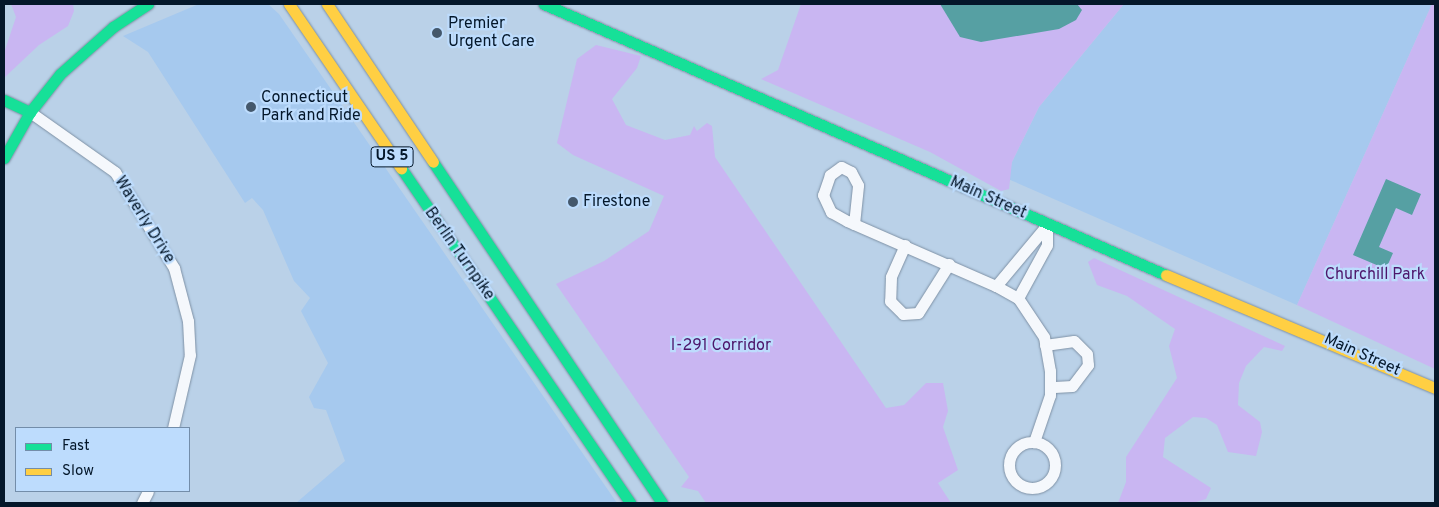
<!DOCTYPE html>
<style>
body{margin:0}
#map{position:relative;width:1439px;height:507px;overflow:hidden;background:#bad1e8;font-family:Overpass,sans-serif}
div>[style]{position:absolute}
.built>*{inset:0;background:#a6c9ee}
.green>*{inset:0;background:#c9b6f2}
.water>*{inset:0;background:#56a0a3}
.roads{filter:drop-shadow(0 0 1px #7e91a5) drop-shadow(0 0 1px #7e91a5)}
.street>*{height:11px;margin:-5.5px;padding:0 5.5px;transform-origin:5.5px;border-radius:5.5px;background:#f5f8fc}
.street>.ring{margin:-5.5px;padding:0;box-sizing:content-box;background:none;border:11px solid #f5f8fc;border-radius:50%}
.fast>*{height:11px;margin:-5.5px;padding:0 5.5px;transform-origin:5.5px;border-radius:5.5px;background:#16e098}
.slow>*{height:11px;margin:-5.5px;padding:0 5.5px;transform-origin:5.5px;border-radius:5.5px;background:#ffcf43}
.dots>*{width:14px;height:14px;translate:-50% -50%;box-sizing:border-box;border:2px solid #bddcfd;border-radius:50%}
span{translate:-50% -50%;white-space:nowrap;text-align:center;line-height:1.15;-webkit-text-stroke:4.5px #bddcfd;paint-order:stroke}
.shield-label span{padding:1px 4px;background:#bddcfd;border:1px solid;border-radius:4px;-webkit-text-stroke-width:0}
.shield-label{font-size:15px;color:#04172a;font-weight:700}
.poi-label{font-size:16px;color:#04172a}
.left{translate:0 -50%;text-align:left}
.street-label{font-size:16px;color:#04172a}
.park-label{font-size:16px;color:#4d166b}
.frame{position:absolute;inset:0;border:5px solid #04172a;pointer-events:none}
.legend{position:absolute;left:15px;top:427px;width:175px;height:65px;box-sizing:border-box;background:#bddcfd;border:1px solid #738da9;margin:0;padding:6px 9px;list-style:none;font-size:15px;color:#04172a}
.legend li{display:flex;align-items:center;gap:10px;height:25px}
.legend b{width:25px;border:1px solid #738da9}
</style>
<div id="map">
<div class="built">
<div style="clip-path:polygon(199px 4px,268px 4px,279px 14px,617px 503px,296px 503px,345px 461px,326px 410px,314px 408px,309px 397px,328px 363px,301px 311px,310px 298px,294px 281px,263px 210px,252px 198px,245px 203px,148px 52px,123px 36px)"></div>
<div style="clip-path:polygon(1124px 4px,1432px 4px,1297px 305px,1008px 179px,1012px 162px,1039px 107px)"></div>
</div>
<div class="green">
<div style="clip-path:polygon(11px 4px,73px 4px,74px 11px,68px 26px,39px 45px,4px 78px,4px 53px,16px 17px)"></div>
<div style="clip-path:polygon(801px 4px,1124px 4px,1039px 107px,1012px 162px,1009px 189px,1001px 191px,930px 152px,761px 79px,778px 70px)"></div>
<div style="clip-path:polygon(1432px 4px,1435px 4px,1435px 369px,1297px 305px)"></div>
<div style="clip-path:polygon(596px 45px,641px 56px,637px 68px,612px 99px,626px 125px,665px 140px,690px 135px,694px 126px,697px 131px,707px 123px,712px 126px,715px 157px,886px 408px,904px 405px,926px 383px,943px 383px,948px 411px,943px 427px,958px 470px,938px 483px,951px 503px,706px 503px,698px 491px,681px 487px,689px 477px,556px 284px,604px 261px,649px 231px,664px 196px,573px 155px,557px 143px,577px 59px)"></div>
<div style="clip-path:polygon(1094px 258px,1285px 346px,1282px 351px,1264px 347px,1246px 366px,1239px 383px,1238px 405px,1260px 422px,1262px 432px,1256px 456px,1228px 452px,1217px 425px,1206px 418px,1193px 417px,1165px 438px,1163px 457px,1211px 488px,1206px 499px,1193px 503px,1118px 503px,1126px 482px,1126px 457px,1177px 378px,1169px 346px,1175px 329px,1127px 296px,1097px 285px,1088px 262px)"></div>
</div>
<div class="water">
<div style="clip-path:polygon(940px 4px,1077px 4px,1082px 10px,1076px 20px,1059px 29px,981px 42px,960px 37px)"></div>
<div style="clip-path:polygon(1386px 179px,1421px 194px,1412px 215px,1396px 208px,1379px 247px,1393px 253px,1386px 269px,1353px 255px)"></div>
</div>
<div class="roads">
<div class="street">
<div style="left:30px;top:112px;width:104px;rotate:35.2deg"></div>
<div style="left:115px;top:172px;width:113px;rotate:58.4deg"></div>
<div style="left:174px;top:268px;width:55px;rotate:75.2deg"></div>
<div style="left:188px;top:321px;width:34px;rotate:87deg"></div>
<div style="left:190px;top:355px;width:75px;rotate:103.1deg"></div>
<div style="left:854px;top:224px;width:39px;rotate:-84deg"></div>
<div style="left:858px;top:185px;width:15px;rotate:-118deg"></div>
<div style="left:851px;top:172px;width:11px;rotate:-153deg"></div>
<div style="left:841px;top:167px;width:14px;rotate:144deg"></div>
<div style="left:830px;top:175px;width:21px;rotate:109deg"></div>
<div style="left:823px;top:195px;width:19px;rotate:65deg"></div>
<div style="left:831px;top:212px;width:18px;rotate:29deg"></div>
<div style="left:847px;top:221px;width:163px;rotate:23.6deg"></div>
<div style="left:996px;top:286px;width:25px;rotate:29deg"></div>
<div style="left:1018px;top:298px;width:47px;rotate:56.3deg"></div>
<div style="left:1044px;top:337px;width:35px;rotate:80deg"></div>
<div style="left:1050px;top:371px;width:24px;rotate:90deg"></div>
<div style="left:1050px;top:395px;width:50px;rotate:108.8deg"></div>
<div style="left:905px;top:245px;width:35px;rotate:114deg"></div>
<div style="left:891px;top:277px;width:24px;rotate:92deg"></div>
<div style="left:890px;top:301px;width:18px;rotate:45deg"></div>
<div style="left:903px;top:314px;width:15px;rotate:-4deg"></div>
<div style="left:918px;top:313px;width:58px;rotate:-57.7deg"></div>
<div style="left:996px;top:286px;width:80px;rotate:-50.1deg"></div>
<div style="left:1018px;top:298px;width:60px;rotate:-61.3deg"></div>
<div style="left:1047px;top:245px;width:20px;rotate:-90deg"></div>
<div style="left:1045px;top:345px;width:29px;rotate:-8deg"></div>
<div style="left:1074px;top:341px;width:18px;rotate:45deg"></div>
<div style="left:1087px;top:354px;width:11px;rotate:85deg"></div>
<div style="left:1088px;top:365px;width:26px;rotate:127deg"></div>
<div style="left:1072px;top:386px;width:22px;rotate:177deg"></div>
<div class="ring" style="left:1009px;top:442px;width:35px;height:35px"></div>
<div style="left:142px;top:503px;width:13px;rotate:-63deg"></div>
</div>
<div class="fast">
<div style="left:544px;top:4px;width:678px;rotate:23.54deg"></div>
<div style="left:4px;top:100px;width:29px;rotate:25deg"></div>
<div style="left:4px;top:158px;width:53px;rotate:-60.5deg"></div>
<div style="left:30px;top:112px;width:48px;rotate:-51.7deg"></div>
<div style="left:60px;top:74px;width:71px;rotate:-41.6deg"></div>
<div style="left:113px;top:27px;width:42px;rotate:-33.3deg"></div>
<div style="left:433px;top:162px;width:411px;rotate:56.1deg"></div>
<div style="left:401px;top:168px;width:406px;rotate:55.6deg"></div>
</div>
<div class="slow">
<div style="left:289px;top:4px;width:199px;rotate:55.7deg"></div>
<div style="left:327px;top:4px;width:190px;rotate:56.1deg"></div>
<div style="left:1166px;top:275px;width:292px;rotate:22.8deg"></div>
</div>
</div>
<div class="dots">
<div style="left:437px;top:33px;background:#44586c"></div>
<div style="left:251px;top:107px;background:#44586c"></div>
<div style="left:573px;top:202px;background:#44586c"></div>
</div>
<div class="shield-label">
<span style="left:392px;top:157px">US 5</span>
</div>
<div class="poi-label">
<span class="left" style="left:448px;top:33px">Premier<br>Urgent Care</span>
<span class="left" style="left:261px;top:107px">Connecticut<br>Park and Ride</span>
<span class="left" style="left:583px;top:202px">Firestone</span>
</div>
<div class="street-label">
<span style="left:988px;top:198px;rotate:24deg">Main Street</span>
<span style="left:144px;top:220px;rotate:58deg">Waverly Drive</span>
<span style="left:459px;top:254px;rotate:55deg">Berlin Turnpike</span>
<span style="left:1362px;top:355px;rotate:24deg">Main Street</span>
</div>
<div class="park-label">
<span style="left:1375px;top:275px">Churchill Park</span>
<span style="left:721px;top:346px">I-291 Corridor</span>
</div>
<div class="frame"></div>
<ul class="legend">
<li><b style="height:6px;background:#16e098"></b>Fast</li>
<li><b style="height:6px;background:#ffcf43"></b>Slow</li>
</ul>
</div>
